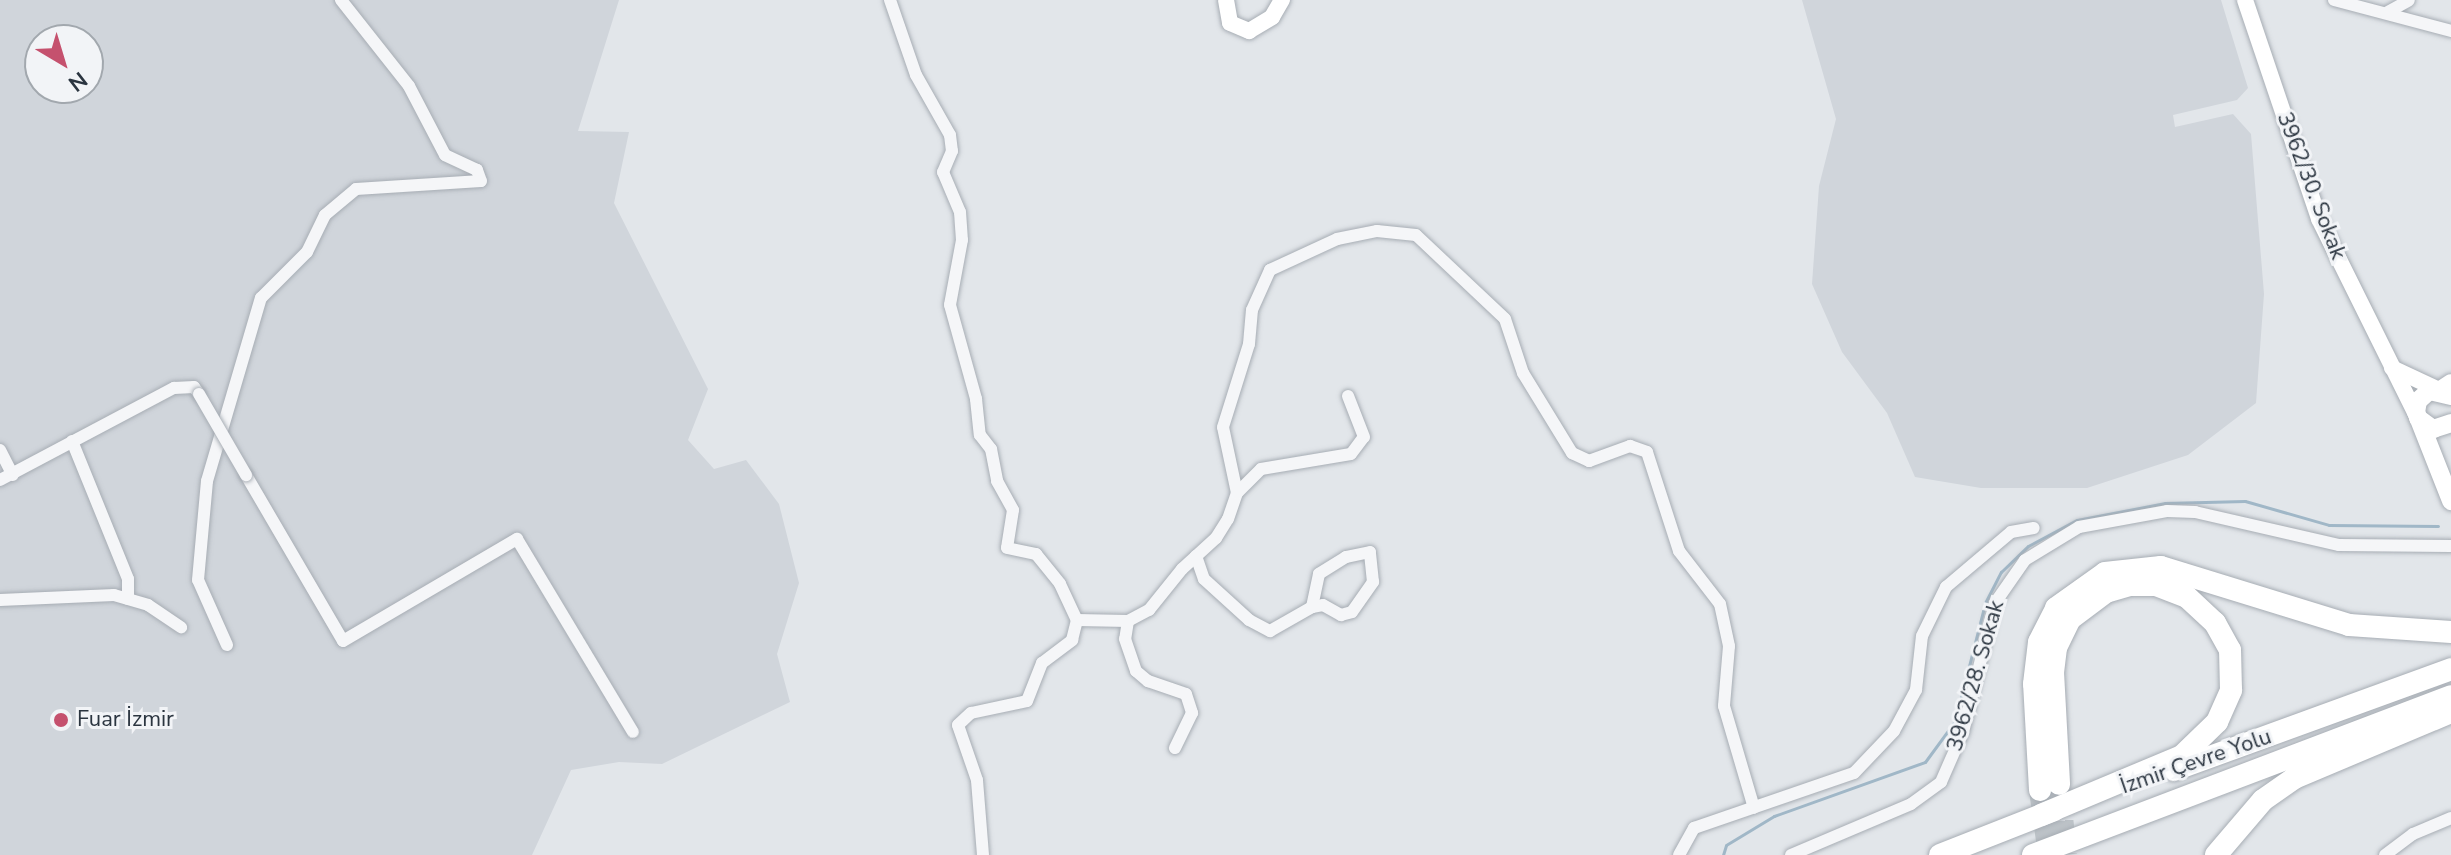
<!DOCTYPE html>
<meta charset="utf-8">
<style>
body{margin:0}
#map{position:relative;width:2451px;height:855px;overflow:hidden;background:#e2e6ea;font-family:"Nunito Sans",sans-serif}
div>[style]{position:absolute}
.built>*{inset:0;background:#d0d5db}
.stream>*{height:3px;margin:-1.5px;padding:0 1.5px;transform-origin:1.5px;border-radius:1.5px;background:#a0b7c7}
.highway-tunnel>*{height:22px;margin-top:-11px;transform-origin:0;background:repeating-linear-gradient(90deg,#bdc3c8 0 22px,transparent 0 33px)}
.roads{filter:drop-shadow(0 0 2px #a7adb4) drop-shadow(0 0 2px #a7adb4)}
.street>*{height:12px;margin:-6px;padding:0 6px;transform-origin:6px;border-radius:6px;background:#f5f6f8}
.secondary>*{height:16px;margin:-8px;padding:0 8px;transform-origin:8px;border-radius:8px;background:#fff}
.primary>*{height:18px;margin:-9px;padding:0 9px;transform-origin:9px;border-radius:9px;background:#fff}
.highway>*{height:22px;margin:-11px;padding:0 11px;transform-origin:11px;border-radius:11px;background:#fff}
.bridges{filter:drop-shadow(0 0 2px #a7adb4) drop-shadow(0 0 2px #a7adb4)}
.street-bridge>*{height:12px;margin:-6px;padding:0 6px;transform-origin:6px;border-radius:6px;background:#f5f6f8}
.dots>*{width:22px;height:22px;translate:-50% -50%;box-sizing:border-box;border:4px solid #f2f4f7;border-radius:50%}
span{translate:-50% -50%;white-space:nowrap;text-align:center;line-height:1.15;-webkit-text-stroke:6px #f2f4f7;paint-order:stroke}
.street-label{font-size:22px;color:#2b3540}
.poi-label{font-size:22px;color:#2b3540}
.left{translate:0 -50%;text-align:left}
.north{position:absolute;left:24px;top:24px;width:80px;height:80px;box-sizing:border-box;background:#f2f4f7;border:2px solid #a2a8ae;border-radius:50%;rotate:142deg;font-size:22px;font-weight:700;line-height:32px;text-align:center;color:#2b3540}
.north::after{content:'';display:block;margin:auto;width:28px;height:36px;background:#c5516e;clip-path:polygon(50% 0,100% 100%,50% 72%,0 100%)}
</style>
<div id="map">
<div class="built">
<div style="clip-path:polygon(evenodd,0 0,619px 0,578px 131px,629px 132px,614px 203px,708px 389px,688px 440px,714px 469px,746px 460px,779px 504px,799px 583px,777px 654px,790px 702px,662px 764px,619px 762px,571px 770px,532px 855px,0 855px,0 0,40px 40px,88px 40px,88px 88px,40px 88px,40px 40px)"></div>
<div style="clip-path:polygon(1802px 0,2221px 0,2248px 88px,2237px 100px,2173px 115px,2175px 127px,2233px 114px,2251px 134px,2264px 294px,2256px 403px,2188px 455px,2087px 488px,1981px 488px,1915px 477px,1887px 413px,1842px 352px,1812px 284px,1819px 186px,1836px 119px)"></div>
</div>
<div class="stream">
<div style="left:1723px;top:855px;width:10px;rotate:-73deg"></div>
<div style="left:1726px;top:845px;width:56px;rotate:-31.1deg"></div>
<div style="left:1774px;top:816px;width:160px;rotate:-19.7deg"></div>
<div style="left:1925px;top:762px;width:51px;rotate:-53.8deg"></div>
<div style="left:1955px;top:721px;width:122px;rotate:-75.7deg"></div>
<div style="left:1985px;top:603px;width:35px;rotate:-63deg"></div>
<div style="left:2001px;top:572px;width:37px;rotate:-44deg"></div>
<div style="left:2028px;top:546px;width:55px;rotate:-28deg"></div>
<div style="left:2077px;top:520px;width:90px;rotate:-10.9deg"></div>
<div style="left:2165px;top:503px;width:80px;rotate:-1.4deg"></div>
<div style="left:2245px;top:501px;width:87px;rotate:15.9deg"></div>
<div style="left:2329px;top:525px;width:109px;rotate:0.5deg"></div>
</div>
<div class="highway-tunnel">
<div style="left:2059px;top:788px;width:67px;rotate:84deg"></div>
<div style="left:2040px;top:790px;width:66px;rotate:82.1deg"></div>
</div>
<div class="roads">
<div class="street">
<div style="left:890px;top:0;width:79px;rotate:70.9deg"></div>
<div style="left:916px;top:75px;width:69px;rotate:60.5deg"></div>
<div style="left:950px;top:135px;width:16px;rotate:83deg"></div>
<div style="left:952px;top:151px;width:23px;rotate:113deg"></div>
<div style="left:943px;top:172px;width:43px;rotate:67deg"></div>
<div style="left:960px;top:212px;width:28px;rotate:86deg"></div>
<div style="left:962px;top:240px;width:66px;rotate:100.5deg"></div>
<div style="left:950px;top:305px;width:98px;rotate:74.5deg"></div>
<div style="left:976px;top:399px;width:36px;rotate:84deg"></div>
<div style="left:980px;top:435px;width:18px;rotate:52deg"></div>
<div style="left:991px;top:449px;width:33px;rotate:79deg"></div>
<div style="left:997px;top:481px;width:33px;rotate:61deg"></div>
<div style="left:1013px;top:510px;width:38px;rotate:99deg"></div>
<div style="left:1007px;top:548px;width:30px;rotate:12deg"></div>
<div style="left:1036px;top:554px;width:38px;rotate:51deg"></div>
<div style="left:1060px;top:584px;width:40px;rotate:65deg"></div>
<div style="left:1077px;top:620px;width:51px;rotate:1.1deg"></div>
<div style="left:1128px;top:621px;width:24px;rotate:-28deg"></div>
<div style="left:1149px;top:610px;width:53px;rotate:-51.2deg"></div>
<div style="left:1182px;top:569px;width:46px;rotate:-42.4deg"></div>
<div style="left:1216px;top:538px;width:22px;rotate:-58deg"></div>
<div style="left:1228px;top:519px;width:28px;rotate:-71deg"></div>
<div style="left:1237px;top:493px;width:67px;rotate:-102deg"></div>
<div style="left:1223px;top:427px;width:87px;rotate:-72.6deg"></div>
<div style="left:1249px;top:344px;width:34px;rotate:-85deg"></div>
<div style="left:1252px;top:310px;width:44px;rotate:-65.8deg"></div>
<div style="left:1270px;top:270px;width:74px;rotate:-24.8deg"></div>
<div style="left:1337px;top:239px;width:41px;rotate:-11.3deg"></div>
<div style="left:1377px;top:231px;width:39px;rotate:6deg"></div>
<div style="left:1416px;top:235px;width:122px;rotate:43.3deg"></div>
<div style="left:1505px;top:319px;width:57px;rotate:71.6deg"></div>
<div style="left:1523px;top:373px;width:94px;rotate:58.5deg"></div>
<div style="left:1572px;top:453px;width:19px;rotate:25deg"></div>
<div style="left:1589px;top:461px;width:44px;rotate:-20.1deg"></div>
<div style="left:1630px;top:446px;width:18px;rotate:19deg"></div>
<div style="left:1647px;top:452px;width:104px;rotate:72.1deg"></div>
<div style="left:1679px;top:551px;width:67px;rotate:52.3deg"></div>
<div style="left:1720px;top:604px;width:43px;rotate:77.9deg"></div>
<div style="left:1729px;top:646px;width:60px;rotate:94.8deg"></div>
<div style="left:1724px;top:706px;width:106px;rotate:73.6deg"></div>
<div style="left:2334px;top:0;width:121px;rotate:14.8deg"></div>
<div style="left:2386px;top:13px;width:26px;rotate:-29deg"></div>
<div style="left:72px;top:441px;width:149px;rotate:67.9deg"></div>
<div style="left:128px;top:579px;width:20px;rotate:90deg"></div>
<div style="left:0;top:450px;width:28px;rotate:63deg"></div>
<div style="left:246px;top:475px;width:192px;rotate:59.7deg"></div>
<div style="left:343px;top:641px;width:202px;rotate:-30.4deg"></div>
<div style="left:517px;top:539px;width:225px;rotate:59deg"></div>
<div style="left:0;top:480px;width:197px;rotate:-27.9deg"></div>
<div style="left:174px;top:388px;width:20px;rotate:-3deg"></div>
<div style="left:194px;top:387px;width:9px;rotate:54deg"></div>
<div style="left:1237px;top:493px;width:34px;rotate:-45deg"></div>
<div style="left:1261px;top:469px;width:91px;rotate:-9.5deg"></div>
<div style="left:1351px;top:454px;width:21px;rotate:-53deg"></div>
<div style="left:1364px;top:437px;width:44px;rotate:-111.3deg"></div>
<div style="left:1196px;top:556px;width:24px;rotate:71deg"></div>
<div style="left:1204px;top:579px;width:61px;rotate:42.3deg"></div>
<div style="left:1249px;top:620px;width:24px;rotate:28deg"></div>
<div style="left:1270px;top:631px;width:48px;rotate:-29.7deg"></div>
<div style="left:1312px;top:607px;width:11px;rotate:-10deg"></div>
<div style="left:1323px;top:605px;width:21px;rotate:29deg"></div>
<div style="left:1341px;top:615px;width:11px;rotate:-15deg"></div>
<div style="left:1352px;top:612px;width:37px;rotate:-55deg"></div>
<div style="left:1373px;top:582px;width:30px;rotate:-96deg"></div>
<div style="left:1370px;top:552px;width:25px;rotate:168deg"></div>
<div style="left:1346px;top:557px;width:32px;rotate:148deg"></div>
<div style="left:1319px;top:574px;width:34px;rotate:102deg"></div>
<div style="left:0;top:600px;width:114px;rotate:-2.5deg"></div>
<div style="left:114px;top:595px;width:35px;rotate:16deg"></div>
<div style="left:148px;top:605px;width:40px;rotate:34deg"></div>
<div style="left:1128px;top:621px;width:18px;rotate:99deg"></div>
<div style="left:1125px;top:639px;width:34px;rotate:71deg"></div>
<div style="left:1136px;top:671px;width:16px;rotate:40deg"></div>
<div style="left:1148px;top:681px;width:40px;rotate:18.9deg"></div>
<div style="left:1186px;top:694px;width:20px;rotate:72deg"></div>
<div style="left:1192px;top:713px;width:39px;rotate:116deg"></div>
<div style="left:227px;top:645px;width:71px;rotate:-114deg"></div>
<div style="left:198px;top:580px;width:99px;rotate:-84.8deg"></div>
<div style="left:207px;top:481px;width:191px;rotate:-73.6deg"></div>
<div style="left:261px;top:298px;width:65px;rotate:-45deg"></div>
<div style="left:307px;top:252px;width:41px;rotate:-64.1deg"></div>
<div style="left:325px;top:215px;width:40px;rotate:-40deg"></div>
<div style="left:356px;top:189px;width:125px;rotate:-3.7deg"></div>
<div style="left:481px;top:181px;width:12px;rotate:-110deg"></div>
<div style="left:477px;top:170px;width:35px;rotate:-155deg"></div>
<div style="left:445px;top:155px;width:78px;rotate:-117.6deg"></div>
<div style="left:409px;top:86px;width:110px;rotate:-128.3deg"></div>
<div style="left:983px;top:855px;width:75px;rotate:-94.6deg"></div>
<div style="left:977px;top:780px;width:58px;rotate:-109.1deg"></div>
<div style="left:958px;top:725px;width:18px;rotate:-43deg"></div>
<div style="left:971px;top:713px;width:57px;rotate:-12.1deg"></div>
<div style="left:1027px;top:701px;width:41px;rotate:-68.5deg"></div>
<div style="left:1042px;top:663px;width:38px;rotate:-37deg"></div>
<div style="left:1072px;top:640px;width:21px;rotate:-76deg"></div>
<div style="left:1679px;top:855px;width:31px;rotate:-61deg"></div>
<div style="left:1694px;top:828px;width:169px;rotate:-19deg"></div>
<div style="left:1854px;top:773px;width:58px;rotate:-46.4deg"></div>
<div style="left:1894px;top:731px;width:47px;rotate:-61.8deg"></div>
<div style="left:1916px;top:690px;width:54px;rotate:-83.7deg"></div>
<div style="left:1922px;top:636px;width:55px;rotate:-63.9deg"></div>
<div style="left:1946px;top:587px;width:85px;rotate:-40.2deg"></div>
<div style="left:2011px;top:532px;width:23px;rotate:-10deg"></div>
<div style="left:1791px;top:855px;width:130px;rotate:-23deg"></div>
<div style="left:1911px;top:804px;width:37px;rotate:-36deg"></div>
<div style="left:1941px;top:782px;width:55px;rotate:-66.3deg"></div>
<div style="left:1963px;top:732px;width:133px;rotate:-76.1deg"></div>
<div style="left:1995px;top:603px;width:52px;rotate:-55.1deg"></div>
<div style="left:2025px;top:560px;width:63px;rotate:-31.4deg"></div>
<div style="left:2079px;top:527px;width:89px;rotate:-10.3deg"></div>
<div style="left:2167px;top:511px;width:28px;rotate:2deg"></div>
<div style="left:2195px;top:512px;width:148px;rotate:12.9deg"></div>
<div style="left:2339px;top:545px;width:112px;rotate:0.5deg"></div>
<div style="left:2385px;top:855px;width:35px;rotate:-37deg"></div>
<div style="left:2413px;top:834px;width:41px;rotate:-22.8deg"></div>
</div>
<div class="secondary">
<div style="left:1226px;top:0;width:23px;rotate:80deg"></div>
<div style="left:1230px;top:23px;width:21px;rotate:23deg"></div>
<div style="left:1249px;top:31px;width:27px;rotate:-31deg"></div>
<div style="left:1272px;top:17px;width:20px;rotate:-60deg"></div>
<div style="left:2245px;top:0;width:231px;rotate:71.3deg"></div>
<div style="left:2319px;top:219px;width:222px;rotate:63.6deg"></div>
<div style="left:2392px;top:368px;width:52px;rotate:25.1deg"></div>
<div style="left:2439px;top:390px;width:14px;rotate:-34deg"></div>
</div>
<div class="primary">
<div style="left:2451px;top:396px;width:23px;rotate:-167deg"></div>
<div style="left:2429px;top:391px;width:15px;rotate:138deg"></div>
<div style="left:2418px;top:401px;width:11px;rotate:100deg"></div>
<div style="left:2416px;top:412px;width:96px;rotate:68.5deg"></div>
<div style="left:2418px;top:418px;width:19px;rotate:36deg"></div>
<div style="left:2433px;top:429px;width:19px;rotate:-18deg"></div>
</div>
<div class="highway">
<div style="left:2174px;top:770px;width:295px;rotate:-20deg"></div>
<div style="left:2040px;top:790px;width:106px;rotate:-93.2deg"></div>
<div style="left:2034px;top:684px;width:42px;rotate:-83.2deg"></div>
<div style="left:2039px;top:642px;width:38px;rotate:-63deg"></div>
<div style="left:2056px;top:608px;width:60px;rotate:-35.5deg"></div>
<div style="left:2105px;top:573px;width:56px;rotate:-6.1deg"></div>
<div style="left:2161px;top:567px;width:197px;rotate:17.1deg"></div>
<div style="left:2349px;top:625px;width:102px;rotate:3.9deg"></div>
<div style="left:2041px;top:815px;width:153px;rotate:-22.7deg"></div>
<div style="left:2182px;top:756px;width:49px;rotate:-44.2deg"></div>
<div style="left:2217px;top:722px;width:35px;rotate:-66deg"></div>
<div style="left:2231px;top:690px;width:40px;rotate:-91.4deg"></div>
<div style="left:2230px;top:650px;width:31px;rotate:-119deg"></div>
<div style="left:2215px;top:623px;width:38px;rotate:-137deg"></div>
<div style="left:2187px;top:597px;width:34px;rotate:-159deg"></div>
<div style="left:2155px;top:585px;width:25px;rotate:180deg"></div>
<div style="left:2130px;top:585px;width:25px;rotate:164deg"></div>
<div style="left:2106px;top:592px;width:45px;rotate:143.1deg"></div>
<div style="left:2070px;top:619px;width:32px;rotate:116deg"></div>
<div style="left:2056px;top:648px;width:24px;rotate:97deg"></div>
<div style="left:2053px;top:672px;width:112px;rotate:86.9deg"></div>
<div style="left:1940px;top:855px;width:123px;rotate:-21.5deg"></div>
<div style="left:2033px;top:855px;width:447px;rotate:-20.8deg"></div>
<div style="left:2216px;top:855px;width:72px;rotate:-49.5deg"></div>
<div style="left:2263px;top:800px;width:38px;rotate:-35deg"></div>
<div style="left:2294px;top:778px;width:170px;rotate:-22.8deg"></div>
</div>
</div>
<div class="bridges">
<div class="street-bridge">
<div style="left:199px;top:394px;width:94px;rotate:59.9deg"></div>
</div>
</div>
<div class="dots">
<div style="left:61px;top:720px;background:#c5516e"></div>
</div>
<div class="street-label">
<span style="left:2311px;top:186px;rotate:69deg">3962/30. Sokak</span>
<span style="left:1976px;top:676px;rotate:-74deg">3962/28. Sokak</span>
<span style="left:2196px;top:762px;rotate:-19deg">İzmir Çevre Yolu</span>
</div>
<div class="poi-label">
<span class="left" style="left:77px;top:720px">Fuar İzmir</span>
</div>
<div class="north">N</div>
</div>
